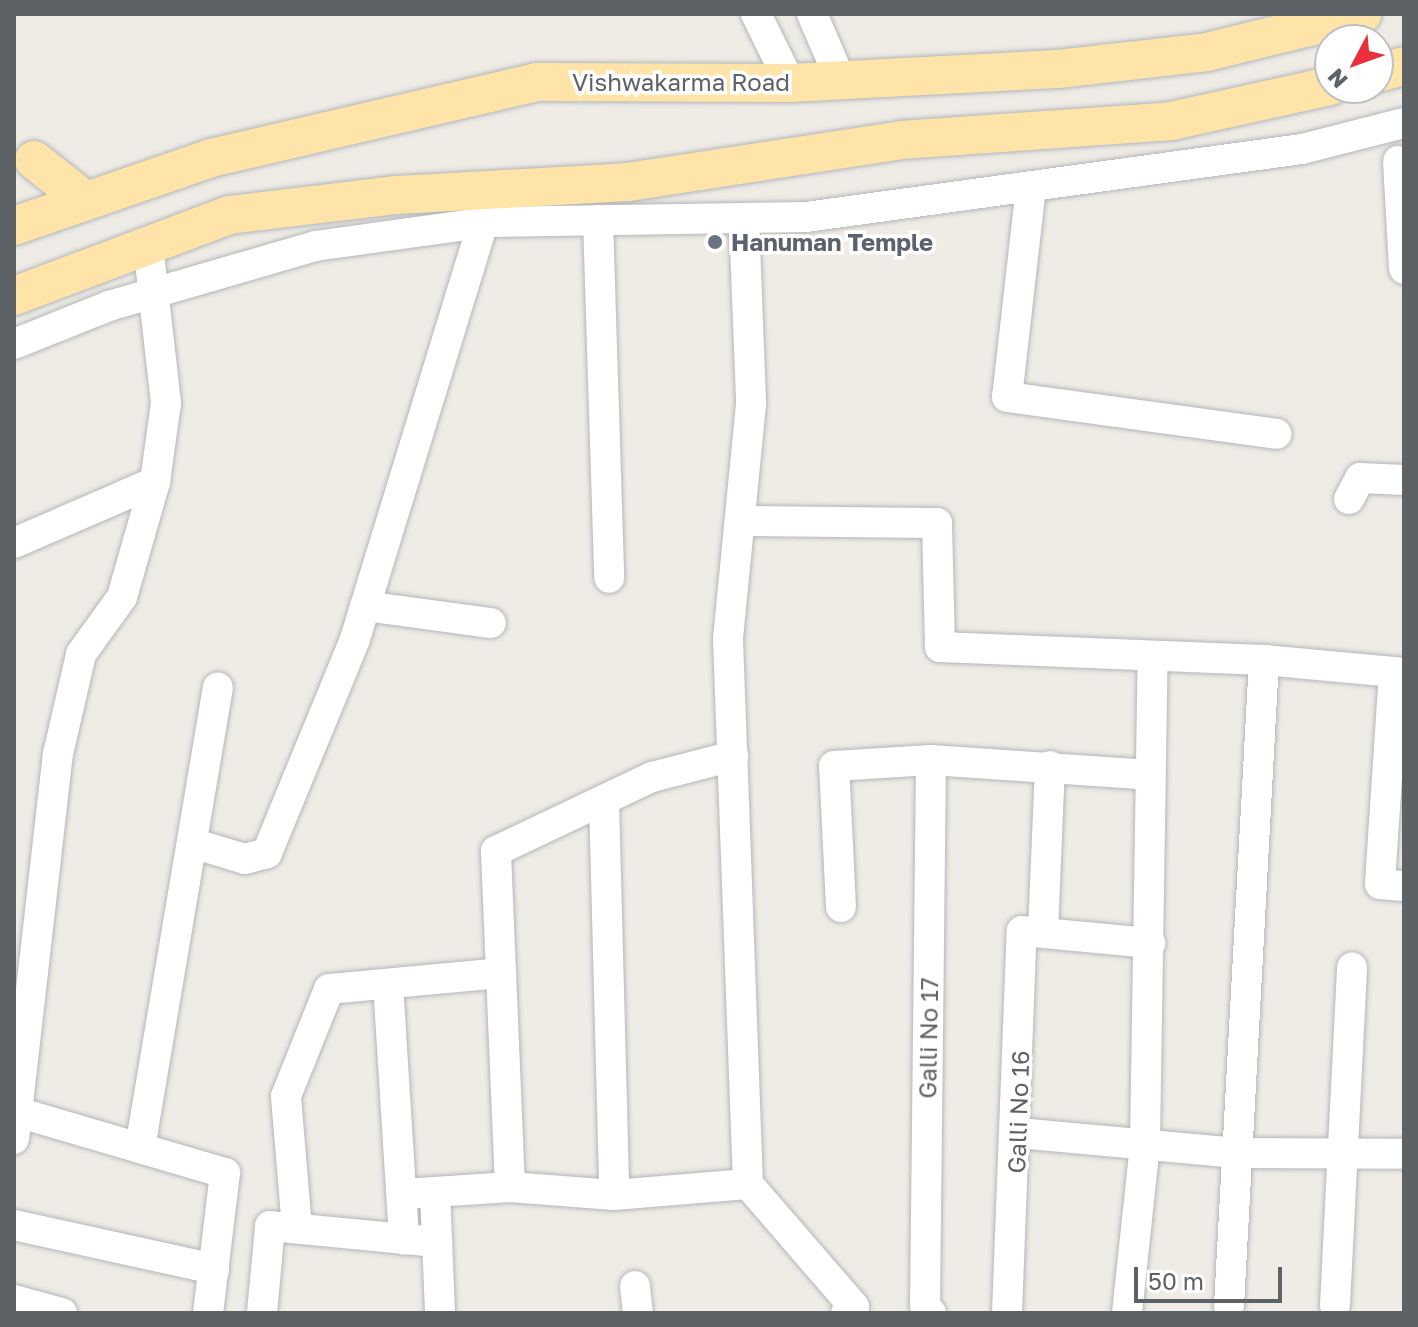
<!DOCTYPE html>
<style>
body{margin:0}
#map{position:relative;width:1418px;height:1327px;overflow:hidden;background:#efebe5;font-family:"Golos Text",sans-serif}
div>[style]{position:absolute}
.roads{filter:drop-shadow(0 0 2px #b2b7ba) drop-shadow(0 0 2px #b2b7ba)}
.minor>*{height:30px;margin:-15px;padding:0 15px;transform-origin:15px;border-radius:15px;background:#fff}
.major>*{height:38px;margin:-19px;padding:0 19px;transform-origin:19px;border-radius:19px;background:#ffe4aa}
.dots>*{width:22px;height:22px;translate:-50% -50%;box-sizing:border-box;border:4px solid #fff;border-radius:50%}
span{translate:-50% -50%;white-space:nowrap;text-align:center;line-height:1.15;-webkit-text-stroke:7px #fff;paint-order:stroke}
.street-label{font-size:24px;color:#5d6266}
.worship-label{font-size:24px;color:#5b616d;font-weight:700}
.left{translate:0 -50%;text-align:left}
.frame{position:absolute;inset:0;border:16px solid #5d6266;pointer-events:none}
.north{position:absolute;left:1314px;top:24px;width:80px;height:80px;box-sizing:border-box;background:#fff;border:2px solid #bec0c2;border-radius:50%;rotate:229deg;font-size:22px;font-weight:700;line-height:32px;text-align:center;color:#5d6266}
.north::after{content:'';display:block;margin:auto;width:28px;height:36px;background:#eb2f3d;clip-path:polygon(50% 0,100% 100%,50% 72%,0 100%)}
.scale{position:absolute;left:1134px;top:1267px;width:148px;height:36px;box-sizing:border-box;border:4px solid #5d6266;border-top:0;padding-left:10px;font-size:24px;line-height:28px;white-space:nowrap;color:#5d6266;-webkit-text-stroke:6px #fff;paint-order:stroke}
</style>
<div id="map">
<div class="roads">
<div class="minor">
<div style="left:756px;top:14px;width:77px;rotate:63.8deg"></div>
<div style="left:812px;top:14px;width:73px;rotate:66.6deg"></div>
<div style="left:1398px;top:161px;width:108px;rotate:86.8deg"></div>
<div style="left:1031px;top:187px;width:211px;rotate:96.5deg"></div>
<div style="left:1007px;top:397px;width:272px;rotate:7.8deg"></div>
<div style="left:744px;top:218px;width:186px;rotate:87.8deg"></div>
<div style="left:751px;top:404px;width:236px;rotate:95.6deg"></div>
<div style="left:728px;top:639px;width:545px;rotate:87.9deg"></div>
<div style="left:748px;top:1184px;width:162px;rotate:49.2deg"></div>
<div style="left:854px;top:1307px;width:10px;rotate:143deg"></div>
<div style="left:598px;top:220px;width:358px;rotate:88.2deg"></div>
<div style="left:14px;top:344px;width:102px;rotate:-21.8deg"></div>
<div style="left:109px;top:306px;width:215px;rotate:-16.2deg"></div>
<div style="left:315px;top:246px;width:176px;rotate:-7.9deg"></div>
<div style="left:489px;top:222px;width:317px;rotate:-0.9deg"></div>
<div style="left:806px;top:217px;width:501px;rotate:-7.81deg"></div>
<div style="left:1302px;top:149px;width:105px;rotate:-14.3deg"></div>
<div style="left:1349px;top:499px;width:24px;rotate:-62deg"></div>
<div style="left:1360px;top:478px;width:44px;rotate:2.6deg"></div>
<div style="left:740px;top:521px;width:197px;rotate:0.6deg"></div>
<div style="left:937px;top:523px;width:124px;rotate:88.6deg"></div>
<div style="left:940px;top:647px;width:324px;rotate:2.3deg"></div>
<div style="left:1264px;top:660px;width:141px;rotate:5.3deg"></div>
<div style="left:14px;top:543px;width:154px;rotate:-23.4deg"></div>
<div style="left:365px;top:606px;width:127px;rotate:7.7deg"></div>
<div style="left:1394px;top:672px;width:212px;rotate:93.8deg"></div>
<div style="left:1380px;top:884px;width:24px;rotate:5deg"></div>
<div style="left:931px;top:760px;width:545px;rotate:90.63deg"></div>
<div style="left:925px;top:1305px;width:10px;rotate:53deg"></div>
<div style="left:604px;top:800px;width:395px;rotate:88.5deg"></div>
<div style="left:192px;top:843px;width:55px;rotate:16.8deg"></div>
<div style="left:245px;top:859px;width:23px;rotate:-15deg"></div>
<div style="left:267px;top:853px;width:231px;rotate:-67.6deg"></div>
<div style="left:355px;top:639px;width:455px;rotate:-72.9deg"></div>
<div style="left:841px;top:907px;width:141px;rotate:-92.8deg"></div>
<div style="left:834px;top:766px;width:97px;rotate:-3.5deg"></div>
<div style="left:931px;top:760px;width:219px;rotate:3.9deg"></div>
<div style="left:1043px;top:932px;width:166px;rotate:-87.6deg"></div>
<div style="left:388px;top:984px;width:256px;rotate:86.4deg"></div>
<div style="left:14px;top:1111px;width:220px;rotate:16.4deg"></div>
<div style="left:225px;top:1173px;width:141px;rotate:96.9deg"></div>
<div style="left:1018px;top:1133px;width:220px;rotate:5.2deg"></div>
<div style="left:1237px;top:1153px;width:167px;rotate:0.3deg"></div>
<div style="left:14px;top:1139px;width:388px;rotate:-83.5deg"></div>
<div style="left:58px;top:754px;width:103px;rotate:-77deg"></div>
<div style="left:81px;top:654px;width:70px;rotate:-54.3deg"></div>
<div style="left:122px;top:597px;width:120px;rotate:-74deg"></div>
<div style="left:155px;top:482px;width:80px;rotate:-82.1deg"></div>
<div style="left:166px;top:403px;width:159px;rotate:-96.5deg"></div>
<div style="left:140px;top:1148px;width:467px;rotate:-80.4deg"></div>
<div style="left:510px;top:1187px;width:336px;rotate:-92.4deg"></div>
<div style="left:496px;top:851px;width:173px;rotate:-25.4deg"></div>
<div style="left:652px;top:777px;width:84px;rotate:-14.5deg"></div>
<div style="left:435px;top:1192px;width:121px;rotate:87.6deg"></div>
<div style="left:404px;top:1194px;width:106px;rotate:-3.8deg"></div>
<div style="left:510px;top:1187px;width:104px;rotate:4.4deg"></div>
<div style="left:614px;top:1195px;width:134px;rotate:-4.7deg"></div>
<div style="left:14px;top:1225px;width:205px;rotate:12.4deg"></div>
<div style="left:297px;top:1228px;width:132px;rotate:-94.8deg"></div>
<div style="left:286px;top:1096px;width:115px;rotate:-68.1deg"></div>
<div style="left:329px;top:989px;width:173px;rotate:-5.3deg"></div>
<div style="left:635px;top:1286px;width:27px;rotate:84deg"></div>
<div style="left:14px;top:1300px;width:50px;rotate:15.2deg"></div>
<div style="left:1335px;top:1305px;width:338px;rotate:-87.1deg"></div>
<div style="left:1229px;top:1306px;width:647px;rotate:-86.9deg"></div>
<div style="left:262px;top:1313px;width:87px;rotate:-84.7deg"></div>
<div style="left:270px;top:1226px;width:168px;rotate:5.5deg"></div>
<div style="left:1007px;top:1313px;width:382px;rotate:-87.8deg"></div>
<div style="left:1022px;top:931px;width:129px;rotate:5.4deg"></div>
<div style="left:1127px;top:1313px;width:170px;rotate:-83.9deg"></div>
<div style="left:1145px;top:1144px;width:486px;rotate:-89.1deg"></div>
</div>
<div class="major">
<div style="left:1378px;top:73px;width:27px;rotate:-15deg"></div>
<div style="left:34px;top:160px;width:66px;rotate:38.3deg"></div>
<div style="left:14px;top:226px;width:208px;rotate:-19deg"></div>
<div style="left:211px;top:158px;width:335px;rotate:-13.1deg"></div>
<div style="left:537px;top:82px;width:253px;rotate:0.2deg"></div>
<div style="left:790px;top:83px;width:268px;rotate:-3deg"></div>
<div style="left:1058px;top:69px;width:150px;rotate:-6.5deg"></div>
<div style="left:1207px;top:52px;width:160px;rotate:-13.8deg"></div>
<div style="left:14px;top:296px;width:230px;rotate:-20.6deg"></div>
<div style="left:229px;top:215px;width:169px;rotate:-6.8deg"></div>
<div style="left:397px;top:195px;width:231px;rotate:-3.2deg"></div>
<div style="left:628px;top:182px;width:277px;rotate:-8.7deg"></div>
<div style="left:902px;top:140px;width:270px;rotate:-4deg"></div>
<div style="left:1171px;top:121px;width:163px;rotate:-12.4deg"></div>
</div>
</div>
<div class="dots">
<div style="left:715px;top:242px;background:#6b7280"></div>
</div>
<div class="street-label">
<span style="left:681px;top:82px">Vishwakarma Road</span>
<span style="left:928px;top:1038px;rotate:-89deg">Galli No 17</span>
<span style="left:1018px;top:1112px;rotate:-88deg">Galli No 16</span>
</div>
<div class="worship-label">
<span class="left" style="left:731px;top:242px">Hanuman Temple</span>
</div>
<div class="frame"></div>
<div class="north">N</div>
<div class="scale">50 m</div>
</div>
